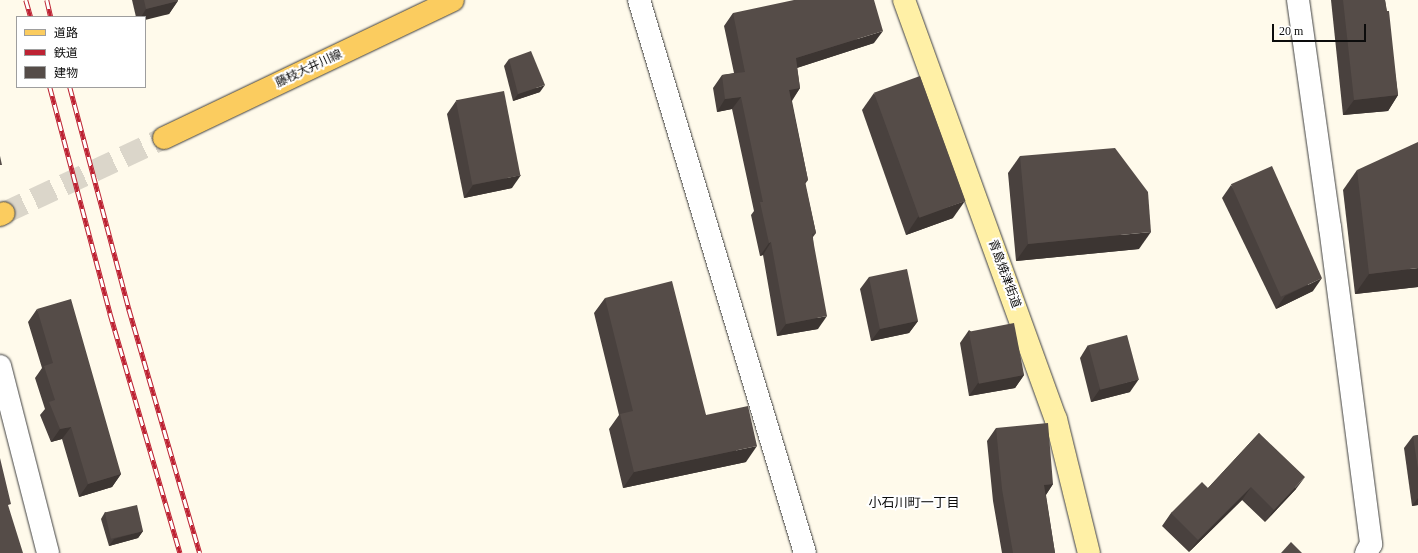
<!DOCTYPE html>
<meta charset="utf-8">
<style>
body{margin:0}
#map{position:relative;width:1418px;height:553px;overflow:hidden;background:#fffaeb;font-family:"Times New Roman","Noto Sans JP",serif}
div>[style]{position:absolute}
.primary-tunnel>*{height:22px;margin-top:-11px;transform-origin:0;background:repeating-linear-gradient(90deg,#dbd6ca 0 22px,transparent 0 33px)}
.roads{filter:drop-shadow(0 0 1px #3f3f3f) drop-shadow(0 0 1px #3f3f3f)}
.street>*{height:22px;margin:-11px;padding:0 11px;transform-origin:11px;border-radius:11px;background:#fff}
.secondary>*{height:22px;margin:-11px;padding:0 11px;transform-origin:11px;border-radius:11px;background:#fff0a6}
.primary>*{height:22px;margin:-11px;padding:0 11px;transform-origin:11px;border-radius:11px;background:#fbcc5f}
.rail>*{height:4.5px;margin-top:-2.25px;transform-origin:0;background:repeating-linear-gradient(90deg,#fff 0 9px,#bd2233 0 18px);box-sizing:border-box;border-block:1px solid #bd2233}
.wall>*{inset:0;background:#49413e}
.shaded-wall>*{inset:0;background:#3c3532}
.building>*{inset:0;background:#554c48;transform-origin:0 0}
span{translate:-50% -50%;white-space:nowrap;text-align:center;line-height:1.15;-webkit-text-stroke:4px #fff;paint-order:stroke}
.street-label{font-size:12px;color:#0c0c0c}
.neighbourhood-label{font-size:13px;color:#0c0c0c}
.legend{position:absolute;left:16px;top:16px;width:130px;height:72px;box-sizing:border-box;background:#fff;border:1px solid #9e9e9e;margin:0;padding:5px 7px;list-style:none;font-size:12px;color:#0c0c0c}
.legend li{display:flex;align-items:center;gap:8px;height:20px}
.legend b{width:20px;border:1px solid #9e9e9e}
.scale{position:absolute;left:1272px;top:24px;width:94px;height:18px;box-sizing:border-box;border:2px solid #0c0c0c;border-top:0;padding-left:5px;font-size:12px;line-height:14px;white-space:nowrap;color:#0c0c0c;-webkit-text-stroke:3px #fff;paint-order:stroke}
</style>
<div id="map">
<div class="primary-tunnel">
<div style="left:4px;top:213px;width:177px;rotate:-25.1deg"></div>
</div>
<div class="roads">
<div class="street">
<div style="left:639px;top:0;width:577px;rotate:73.29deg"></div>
<div style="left:1298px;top:0;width:229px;rotate:82deg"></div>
<div style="left:1330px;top:227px;width:320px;rotate:82.6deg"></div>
<div style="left:1371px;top:544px;width:10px;rotate:119deg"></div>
<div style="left:0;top:366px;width:193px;rotate:75.6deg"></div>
</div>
<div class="secondary">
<div style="left:904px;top:0;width:446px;rotate:70.1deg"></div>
<div style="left:1056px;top:419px;width:138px;rotate:76.2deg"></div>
</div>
<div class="primary">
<div style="left:164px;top:138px;width:320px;rotate:-25.5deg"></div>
<div style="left:0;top:215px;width:4px;rotate:-27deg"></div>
</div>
</div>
<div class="rail">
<div style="left:26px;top:0;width:18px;rotate:74deg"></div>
<div style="left:47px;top:0;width:17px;rotate:77deg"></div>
<div style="left:50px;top:87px;width:234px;rotate:75.1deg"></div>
<div style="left:110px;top:313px;width:250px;rotate:73.7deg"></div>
<div style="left:70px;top:87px;width:230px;rotate:75.1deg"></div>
<div style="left:129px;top:309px;width:254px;rotate:73.8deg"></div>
</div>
<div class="wall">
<div style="clip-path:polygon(132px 0,178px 0,169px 14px,145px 17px,136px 17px)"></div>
<div style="clip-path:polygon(1331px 0,1385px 0,1398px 95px,1388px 111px,1343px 115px)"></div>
<div style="clip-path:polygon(733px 13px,874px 43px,797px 68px,800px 88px,792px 101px,808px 180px,805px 184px,816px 233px,813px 237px,818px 329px,777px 336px,763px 255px,760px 256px,751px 215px,754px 211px,732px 109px,717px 112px,713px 88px,722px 75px,734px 73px,724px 26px)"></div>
<div style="clip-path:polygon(509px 59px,540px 92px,513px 101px,504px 66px)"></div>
<div style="clip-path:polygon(874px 93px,953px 218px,906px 235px,862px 110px)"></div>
<div style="clip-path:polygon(456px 101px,512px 188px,464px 198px,447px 114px)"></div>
<div style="clip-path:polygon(1020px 156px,1139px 249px,1016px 261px,1008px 173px)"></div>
<div style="clip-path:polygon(1357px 170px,1418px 287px,1355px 294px,1343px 190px)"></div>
<div style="clip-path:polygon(1231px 185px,1313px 291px,1276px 309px,1222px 198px)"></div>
<div style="clip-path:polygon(869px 277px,918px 321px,909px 333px,871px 341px,860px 289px)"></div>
<div style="clip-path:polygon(605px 298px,706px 415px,746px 462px,623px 488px,609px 429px,619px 415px,594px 313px)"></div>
<div style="clip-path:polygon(37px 309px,121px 474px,112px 487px,79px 497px,62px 439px,51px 442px,40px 415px,45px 409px,35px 378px,42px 368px,28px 322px)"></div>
<div style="clip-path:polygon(969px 330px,1024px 375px,1015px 388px,969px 396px,960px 343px)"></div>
<div style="clip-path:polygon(1088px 345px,1130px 392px,1091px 402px,1080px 358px)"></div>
<div style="clip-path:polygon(996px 428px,1053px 484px,1046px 495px,1055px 553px,1002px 553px,993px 501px,987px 441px)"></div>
<div style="clip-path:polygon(1259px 433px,1296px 489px,1265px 522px,1242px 500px,1189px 552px,1162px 526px,1171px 513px,1208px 488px)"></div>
<div style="clip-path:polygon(1418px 435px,1418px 505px,1412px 506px,1404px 448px,1413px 436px)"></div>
<div style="clip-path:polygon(105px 512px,143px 531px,138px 538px,109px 546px,101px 519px)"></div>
</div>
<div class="shaded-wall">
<div style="clip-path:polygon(178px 1px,169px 14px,145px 20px,145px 17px,141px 17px,146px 9px)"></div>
<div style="clip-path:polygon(883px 31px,874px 43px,787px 71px,796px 58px)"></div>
<div style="clip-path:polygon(545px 85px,540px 92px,513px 101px,518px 94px)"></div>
<div style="clip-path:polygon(800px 88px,791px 101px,789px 90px)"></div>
<div style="clip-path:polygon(1398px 95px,1388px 111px,1343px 115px,1354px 100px)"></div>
<div style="clip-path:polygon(741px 97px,732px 109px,717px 112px,725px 99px)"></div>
<div style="clip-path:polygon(521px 175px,512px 188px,464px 198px,473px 185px)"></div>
<div style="clip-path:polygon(965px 201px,953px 218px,906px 235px,918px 217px)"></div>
<div style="clip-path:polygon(1151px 232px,1139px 249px,1016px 261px,1028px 244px)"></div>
<div style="clip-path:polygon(771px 242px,763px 255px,760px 256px,769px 243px)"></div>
<div style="clip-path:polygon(1418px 268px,1418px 287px,1355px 294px,1369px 274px)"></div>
<div style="clip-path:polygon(1322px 278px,1313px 291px,1276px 309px,1285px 296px)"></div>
<div style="clip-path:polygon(827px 316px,818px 329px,777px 336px,786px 324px)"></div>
<div style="clip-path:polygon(918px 321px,909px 333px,871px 341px,880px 329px)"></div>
<div style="clip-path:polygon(1024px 375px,1015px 388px,969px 396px,978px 383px)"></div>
<div style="clip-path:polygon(1139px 379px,1130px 392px,1091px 402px,1100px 389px)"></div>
<div style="clip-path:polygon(71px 427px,62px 439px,51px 442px,60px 429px)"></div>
<div style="clip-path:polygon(757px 446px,746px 462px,623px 488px,634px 472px)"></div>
<div style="clip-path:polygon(121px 474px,112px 487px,79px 497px,88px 484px)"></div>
<div style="clip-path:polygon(1305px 477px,1296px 489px,1265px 522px,1274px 510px)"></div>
<div style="clip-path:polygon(1053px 484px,1045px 496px,1044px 485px)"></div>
<div style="clip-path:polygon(1251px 487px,1242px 500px,1189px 552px,1198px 540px)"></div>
<div style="clip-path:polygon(1418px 498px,1418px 505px,1412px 506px)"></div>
<div style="clip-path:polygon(143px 531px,138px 538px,109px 546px,114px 539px)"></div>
</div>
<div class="building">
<div style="clip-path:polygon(144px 0,178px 0,178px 1px,146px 9px)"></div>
<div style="clip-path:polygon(794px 0,874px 0,883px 31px,796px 58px,800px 88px,789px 90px,808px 180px,805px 181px,816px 233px,812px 234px,827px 316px,786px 324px,771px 242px,769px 243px,760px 202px,763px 202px,741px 97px,725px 99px,722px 75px,745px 72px,733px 13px)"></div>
<div style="clip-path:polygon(1343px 0,1385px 0,1387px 11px,1389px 11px,1398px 95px,1354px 100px)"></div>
<div style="clip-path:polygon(531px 51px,545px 85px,518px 94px,509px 59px)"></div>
<div style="left:920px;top:76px;width:133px;height:49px;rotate:70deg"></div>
<div style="left:504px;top:91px;width:86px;height:49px;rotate:79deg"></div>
<div style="clip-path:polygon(1418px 142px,1418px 268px,1369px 274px,1357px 170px)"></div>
<div style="clip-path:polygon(1115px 148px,1148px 192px,1151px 232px,1028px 244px,1020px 156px)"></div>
<div style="clip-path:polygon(0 156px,2px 165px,0 165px)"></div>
<div style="left:1272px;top:166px;width:123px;height:45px;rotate:66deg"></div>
<div style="left:907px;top:269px;width:53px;height:39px;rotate:78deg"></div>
<div style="clip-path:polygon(672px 281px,706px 415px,748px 406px,757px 446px,634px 472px,620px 414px,633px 411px,605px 298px)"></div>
<div style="clip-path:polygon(71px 299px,121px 474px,88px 484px,71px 427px,60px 429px,49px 402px,55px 400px,44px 366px,53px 363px,37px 309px)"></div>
<div style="left:1014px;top:323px;width:53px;height:46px;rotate:79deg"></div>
<div style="left:1127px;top:335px;width:46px;height:40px;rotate:75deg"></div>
<div style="clip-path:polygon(1048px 423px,1053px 484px,1044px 485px,1055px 553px,1013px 553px,1002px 489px,996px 428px)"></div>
<div style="clip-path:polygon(1259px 433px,1305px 477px,1274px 510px,1251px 487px,1198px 540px,1171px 513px,1202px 482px,1208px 488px)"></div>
<div style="clip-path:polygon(1418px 435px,1418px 469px,1413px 436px)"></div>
<div style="clip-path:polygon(0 458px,11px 504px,8px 505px,23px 553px,0 553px)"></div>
<div style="left:137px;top:505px;width:27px;height:33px;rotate:77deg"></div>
<div style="clip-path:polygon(1291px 542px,1302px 553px,1281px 553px)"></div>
</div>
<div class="street-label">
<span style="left:309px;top:69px;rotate:-25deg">藤枝大井川線</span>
<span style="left:1004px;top:274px;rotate:70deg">青島焼津街道</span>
</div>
<div class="neighbourhood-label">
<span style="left:914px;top:503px">小石川町一丁目</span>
</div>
<ul class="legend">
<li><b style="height:5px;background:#fbcc5f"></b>道路</li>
<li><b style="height:5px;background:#bd2233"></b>鉄道</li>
<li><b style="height:11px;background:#554c48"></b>建物</li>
</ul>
<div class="scale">20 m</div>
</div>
